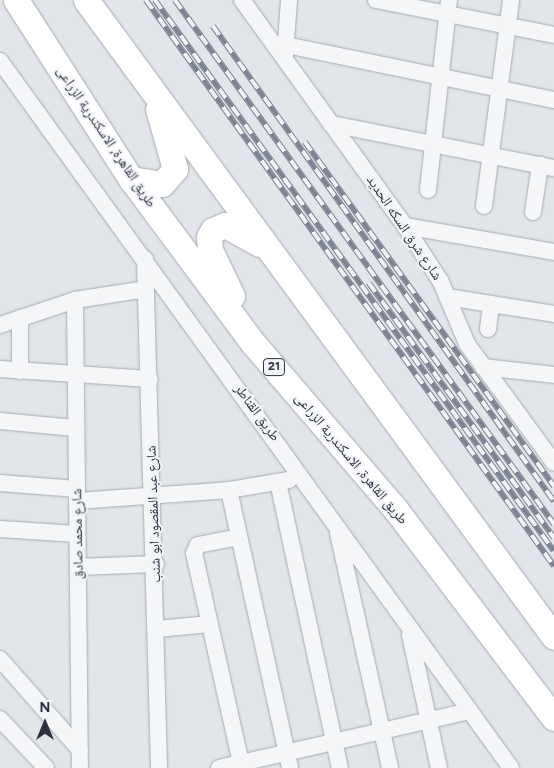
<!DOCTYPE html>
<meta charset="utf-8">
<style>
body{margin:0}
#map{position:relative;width:554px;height:768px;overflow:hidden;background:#e2e5e9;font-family:Figtree,"Noto Naskh Arabic",sans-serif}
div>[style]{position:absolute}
.roads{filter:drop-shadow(0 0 1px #a8abb3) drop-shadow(0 0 1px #a8abb3)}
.minor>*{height:16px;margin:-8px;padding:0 8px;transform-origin:8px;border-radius:8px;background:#f5f6f8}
.highway>*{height:25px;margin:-12.5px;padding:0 12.5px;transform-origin:12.5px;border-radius:12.5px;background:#fff}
.rail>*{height:5.5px;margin-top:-2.75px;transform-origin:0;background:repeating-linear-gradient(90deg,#f2f4f7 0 11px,#7d8392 0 22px);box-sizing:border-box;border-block:1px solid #7d8392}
span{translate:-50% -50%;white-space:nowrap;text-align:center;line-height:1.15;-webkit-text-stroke:4px #f2f4f7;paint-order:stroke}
.shield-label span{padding:1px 4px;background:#f2f4f7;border:1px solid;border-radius:4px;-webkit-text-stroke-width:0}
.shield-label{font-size:12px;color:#2c3140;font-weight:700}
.street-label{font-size:14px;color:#2c3140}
.north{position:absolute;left:20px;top:698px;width:50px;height:50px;-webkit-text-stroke:4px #f2f4f7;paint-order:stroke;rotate:0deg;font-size:14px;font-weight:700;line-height:20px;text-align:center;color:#2c3140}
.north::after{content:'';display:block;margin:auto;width:18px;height:22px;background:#2c3140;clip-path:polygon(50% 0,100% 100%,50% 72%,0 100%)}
</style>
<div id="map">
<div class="roads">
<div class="minor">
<div style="left:242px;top:0;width:279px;rotate:54.2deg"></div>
<div style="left:405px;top:226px;width:67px;rotate:57.3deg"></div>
<div style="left:441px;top:282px;width:67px;rotate:67.2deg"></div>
<div style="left:467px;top:344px;width:147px;rotate:53.8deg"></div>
<div style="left:376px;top:0;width:181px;rotate:11.1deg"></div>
<div style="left:286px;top:45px;width:274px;rotate:11.6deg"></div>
<div style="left:285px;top:55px;width:55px;rotate:-85.8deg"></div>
<div style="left:0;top:61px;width:872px;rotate:54.14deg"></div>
<div style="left:331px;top:124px;width:227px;rotate:11.2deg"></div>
<div style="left:428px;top:190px;width:191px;rotate:-83.7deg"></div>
<div style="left:484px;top:206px;width:208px;rotate:-82.5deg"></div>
<div style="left:533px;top:212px;width:48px;rotate:-81.5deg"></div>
<div style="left:405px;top:226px;width:151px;rotate:9.9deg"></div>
<div style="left:145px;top:259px;width:509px;rotate:88.42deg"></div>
<div style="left:447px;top:297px;width:108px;rotate:9deg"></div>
<div style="left:75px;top:300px;width:468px;rotate:89.4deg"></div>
<div style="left:20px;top:318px;width:53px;rotate:90deg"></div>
<div style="left:0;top:325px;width:79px;rotate:-18.4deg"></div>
<div style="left:75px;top:300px;width:72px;rotate:-8.8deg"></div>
<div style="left:488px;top:329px;width:25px;rotate:-83deg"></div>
<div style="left:483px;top:367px;width:71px;rotate:6.4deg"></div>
<div style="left:0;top:369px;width:150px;rotate:3.8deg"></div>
<div style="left:0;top:421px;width:76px;rotate:5.3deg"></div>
<div style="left:278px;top:482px;width:293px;rotate:77.8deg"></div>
<div style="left:0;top:483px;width:77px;rotate:4.5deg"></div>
<div style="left:229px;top:490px;width:285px;rotate:77.6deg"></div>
<div style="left:77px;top:501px;width:152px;rotate:-4.1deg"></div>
<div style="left:229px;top:490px;width:61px;rotate:-9.5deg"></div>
<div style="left:0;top:529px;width:77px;rotate:3.7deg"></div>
<div style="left:338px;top:533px;width:241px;rotate:77.5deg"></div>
<div style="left:239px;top:537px;width:42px;rotate:169deg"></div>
<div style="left:198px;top:545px;width:9px;rotate:117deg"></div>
<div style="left:194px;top:553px;width:220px;rotate:77.4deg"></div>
<div style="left:78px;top:567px;width:78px;rotate:-2.2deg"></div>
<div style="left:157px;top:629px;width:53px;rotate:-5.4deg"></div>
<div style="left:410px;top:635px;width:136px;rotate:77.7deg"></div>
<div style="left:0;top:659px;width:121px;rotate:48.7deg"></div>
<div style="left:0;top:719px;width:67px;rotate:46.8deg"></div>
<div style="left:219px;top:768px;width:257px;rotate:-12.8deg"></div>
</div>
<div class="highway">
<div style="left:16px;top:0;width:213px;rotate:57.3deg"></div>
<div style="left:131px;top:179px;width:204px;rotate:53.4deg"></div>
<div style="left:253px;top:343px;width:220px;rotate:49.4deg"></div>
<div style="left:396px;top:510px;width:261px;rotate:52.8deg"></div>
<div style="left:86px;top:0;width:790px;rotate:53.7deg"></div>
<div style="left:131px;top:179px;width:31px;rotate:9deg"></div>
<div style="left:162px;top:184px;width:20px;rotate:-49deg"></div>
<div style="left:175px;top:169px;width:62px;rotate:-105.8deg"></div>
<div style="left:232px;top:296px;width:51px;rotate:-115.6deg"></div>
<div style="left:210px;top:250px;width:13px;rotate:-94deg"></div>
<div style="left:209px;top:237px;width:8px;rotate:-60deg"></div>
<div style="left:213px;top:230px;width:13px;rotate:-23deg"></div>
<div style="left:225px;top:225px;width:39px;rotate:29deg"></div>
</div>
</div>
<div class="rail">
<div style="left:146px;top:0;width:698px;rotate:54.21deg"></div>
<div style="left:155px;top:0;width:680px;rotate:54.09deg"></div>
<div style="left:175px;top:0;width:647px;rotate:54.12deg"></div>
<div style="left:213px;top:26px;width:585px;rotate:54.33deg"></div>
<div style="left:305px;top:142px;width:425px;rotate:54.1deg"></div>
<div style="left:369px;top:283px;width:315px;rotate:54deg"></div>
</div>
<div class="shield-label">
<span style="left:274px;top:367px">21</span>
</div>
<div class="street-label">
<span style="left:106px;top:137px;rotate:56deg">طريق القاهرة, الاسكندرية الزراعى</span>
<span style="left:404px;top:228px;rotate:56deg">شارع شرق السكه الحديد</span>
<span style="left:257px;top:413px;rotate:54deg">طريق القناطر</span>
<span style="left:351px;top:459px;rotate:50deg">طريق القاهرة, الاسكندرية الزراعى</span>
<span style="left:154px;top:514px;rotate:-92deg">شارع عبد المقصود ابو شنب</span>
<span style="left:78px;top:534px;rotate:-91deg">شارع محمد صادق</span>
</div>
<div class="north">N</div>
</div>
